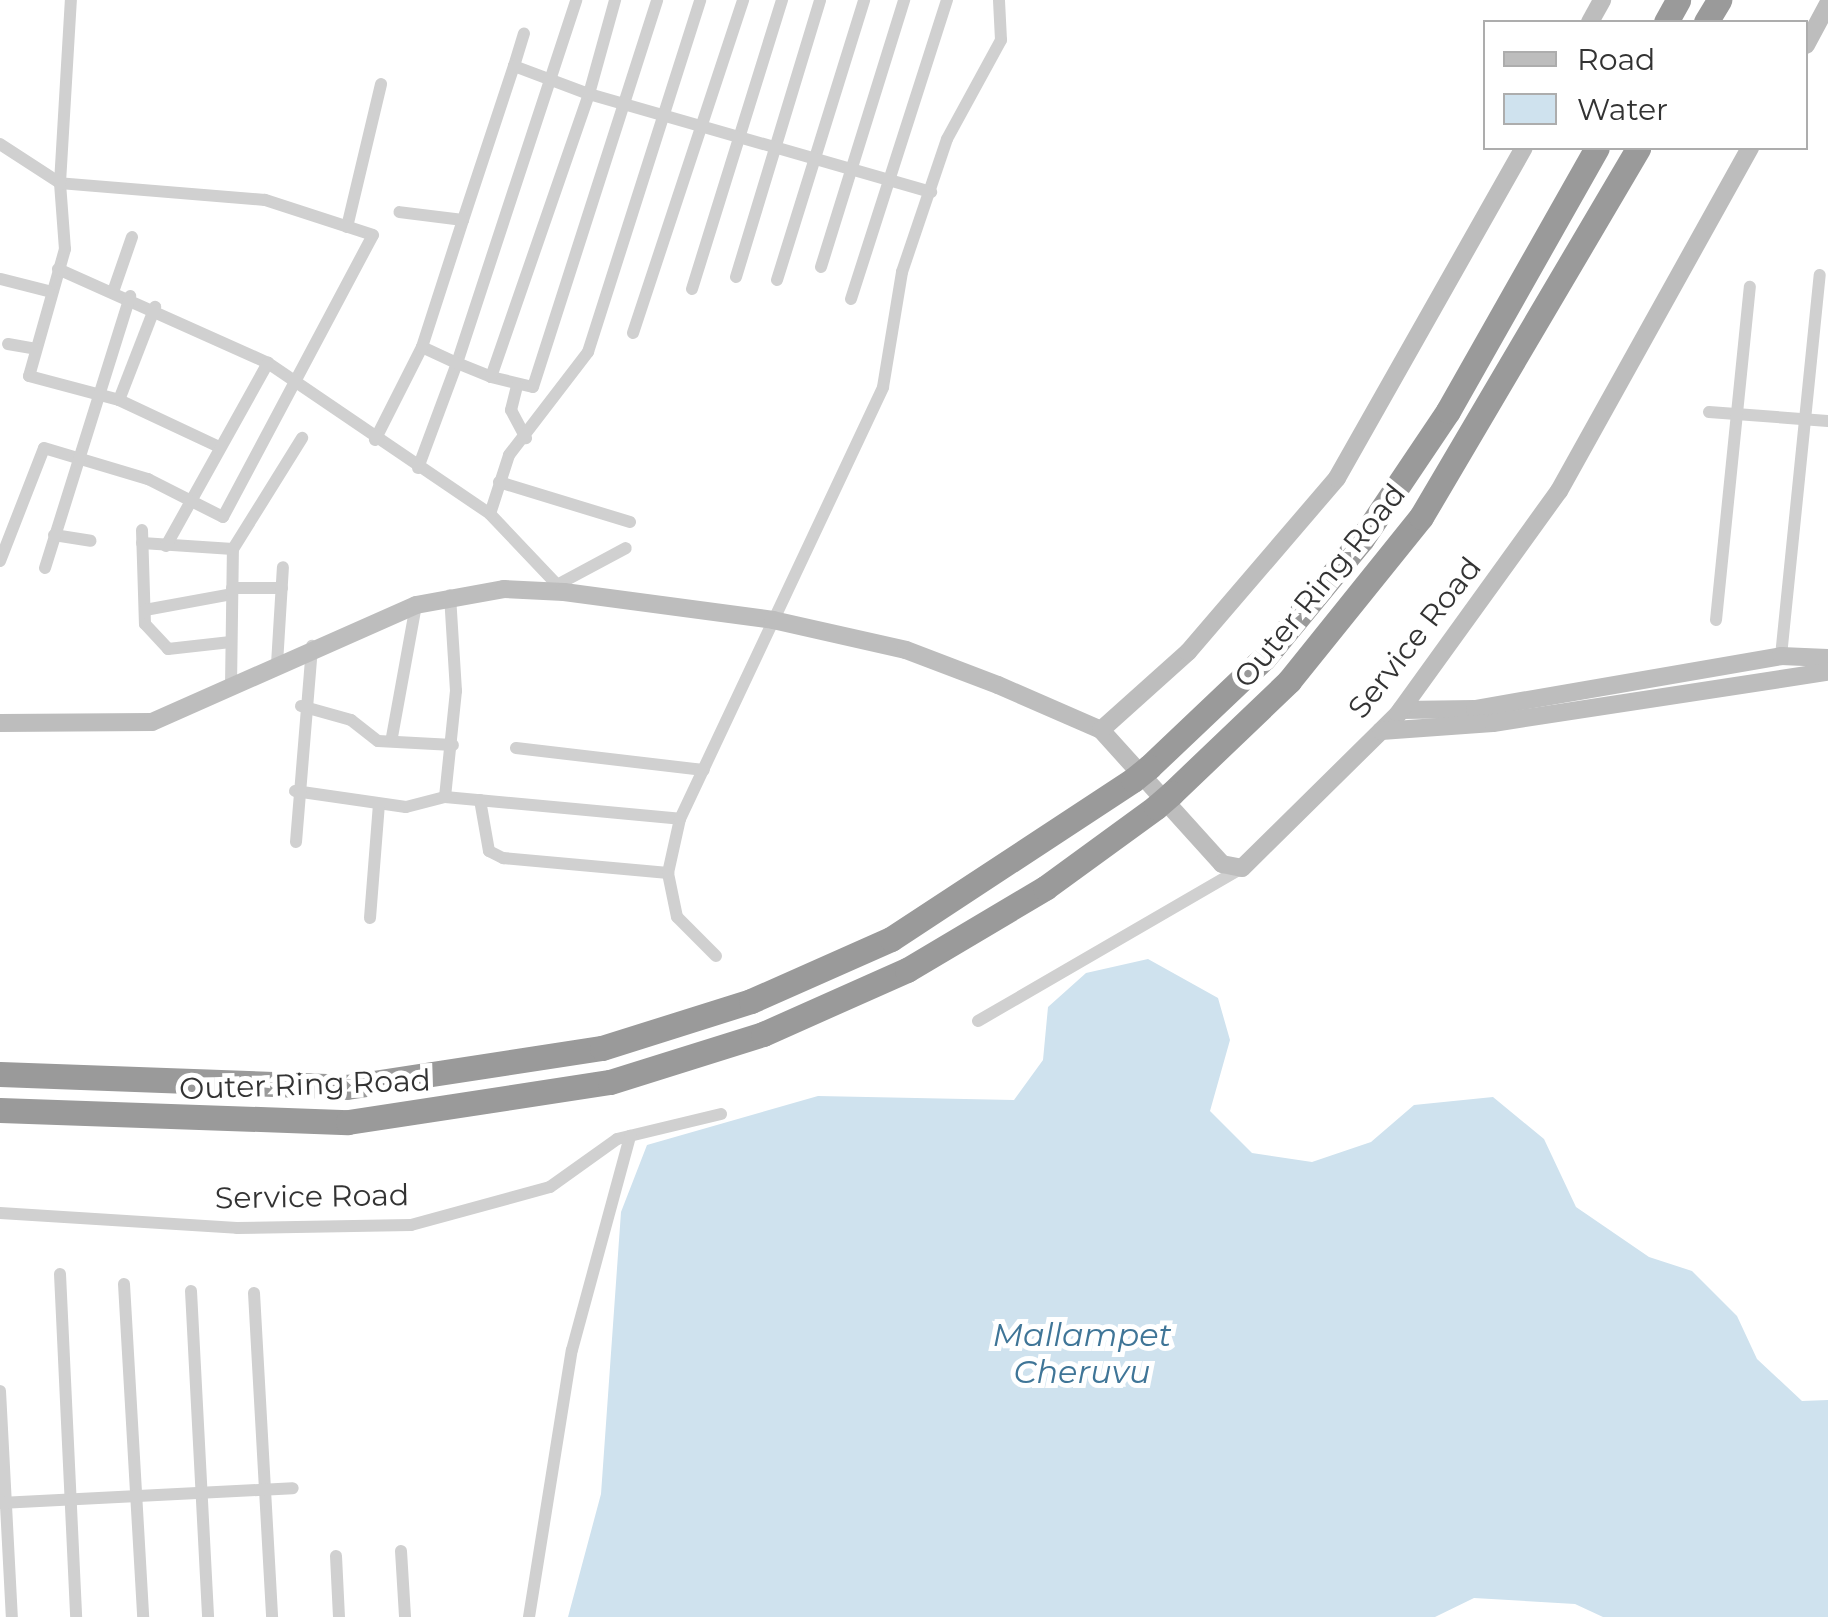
<!DOCTYPE html>
<style>
body{margin:0}
#map{position:relative;width:1828px;height:1617px;overflow:hidden;background:#fff;font-family:Montserrat,sans-serif}
div>[style]{position:absolute}
.water>*{inset:0;background:#cfe2ee}
.minor>*{height:12px;margin:-6px;padding:0 6px;transform-origin:6px;border-radius:6px;background:#d0d0d0}
.secondary>*{height:18px;margin:-9px;padding:0 9px;transform-origin:9px;border-radius:9px;background:#bdbdbd}
.motorway>*{height:25px;margin:-12.5px;padding:0 12.5px;transform-origin:12.5px;border-radius:12.5px;background:#9a9a9a}
.motorway-bridge>*{height:25px;margin:-12.5px;padding:0 12.5px;transform-origin:12.5px;border-radius:12.5px;background:#9a9a9a}
span{translate:-50% -50%;white-space:nowrap;text-align:center;line-height:1.15;-webkit-text-stroke:10px #fff;paint-order:stroke}
.street-label{font-size:30px;color:#333}
.water-label{font-size:32px;color:#3f7597;font-style:italic}
.legend{position:absolute;left:1483px;top:20px;width:325px;height:130px;box-sizing:border-box;background:#fff;border:2px solid #adadad;margin:0;padding:12px 18px;list-style:none;font-size:30px;color:#333}
.legend li{display:flex;align-items:center;gap:20px;height:50px}
.legend b{width:50px;border:2px solid #adadad}
</style>
<div id="map">
<div class="water">
<div style="clip-path:polygon(1148px 959px,1218px 998px,1230px 1040px,1210px 1111px,1252px 1153px,1312px 1162px,1371px 1142px,1414px 1105px,1493px 1097px,1544px 1139px,1576px 1207px,1649px 1257px,1692px 1271px,1737px 1316px,1757px 1359px,1802px 1401px,1828px 1400px,1828px 1617px,1603px 1617px,1575px 1604px,1474px 1598px,1435px 1617px,568px 1617px,601px 1494px,621px 1212px,647px 1145px,818px 1096px,1014px 1100px,1043px 1060px,1048px 1007px,1086px 973px)"></div>
</div>
<div class="minor">
<div style="left:514px;top:66px;width:34px;rotate:-73deg"></div>
<div style="left:0;top:144px;width:72px;rotate:33deg"></div>
<div style="left:60px;top:183px;width:66px;rotate:85.7deg"></div>
<div style="left:65px;top:249px;width:132px;rotate:105.8deg"></div>
<div style="left:29px;top:376px;width:93px;rotate:14.9deg"></div>
<div style="left:119px;top:400px;width:108px;rotate:25.1deg"></div>
<div style="left:463px;top:220px;width:162px;rotate:-71.7deg"></div>
<div style="left:514px;top:66px;width:80px;rotate:20.5deg"></div>
<div style="left:589px;top:94px;width:98px;rotate:-74.5deg"></div>
<div style="left:347px;top:227px;width:147px;rotate:-76.6deg"></div>
<div style="left:821px;top:267px;width:280px;rotate:-72.7deg"></div>
<div style="left:58px;top:269px;width:230px;rotate:24.1deg"></div>
<div style="left:268px;top:363px;width:268px;rotate:34.2deg"></div>
<div style="left:490px;top:514px;width:108px;rotate:46.5deg"></div>
<div style="left:736px;top:277px;width:289px;rotate:-73.1deg"></div>
<div style="left:1px;top:279px;width:49px;rotate:14.3deg"></div>
<div style="left:777px;top:280px;width:293px;rotate:-72.7deg"></div>
<div style="left:114px;top:289px;width:55px;rotate:-70.9deg"></div>
<div style="left:692px;top:289px;width:303px;rotate:-72.7deg"></div>
<div style="left:851px;top:299px;width:314px;rotate:-72.2deg"></div>
<div style="left:633px;top:333px;width:351px;rotate:-71.7deg"></div>
<div style="left:8px;top:344px;width:27px;rotate:10deg"></div>
<div style="left:422px;top:347px;width:38px;rotate:25deg"></div>
<div style="left:457px;top:363px;width:382px;rotate:-71.8deg"></div>
<div style="left:491px;top:377px;width:43px;rotate:13.4deg"></div>
<div style="left:533px;top:387px;width:406px;rotate:-72.2deg"></div>
<div style="left:517px;top:386px;width:25px;rotate:104deg"></div>
<div style="left:511px;top:410px;width:32px;rotate:62deg"></div>
<div style="left:119px;top:400px;width:100px;rotate:-68.8deg"></div>
<div style="left:1709px;top:412px;width:119px;rotate:4.3deg"></div>
<div style="left:375px;top:440px;width:104px;rotate:-63.2deg"></div>
<div style="left:422px;top:347px;width:133px;rotate:-72.1deg"></div>
<div style="left:463px;top:220px;width:64px;rotate:-172.9deg"></div>
<div style="left:418px;top:468px;width:112px;rotate:-69.6deg"></div>
<div style="left:457px;top:363px;width:37px;rotate:22deg"></div>
<div style="left:491px;top:377px;width:299px;rotate:-70.9deg"></div>
<div style="left:589px;top:94px;width:356px;rotate:16deg"></div>
<div style="left:499px;top:482px;width:137px;rotate:17deg"></div>
<div style="left:490px;top:514px;width:62px;rotate:-72.1deg"></div>
<div style="left:509px;top:455px;width:130px;rotate:-52.5deg"></div>
<div style="left:588px;top:352px;width:369px;rotate:-72.3deg"></div>
<div style="left:142px;top:530px;width:94px;rotate:88.2deg"></div>
<div style="left:145px;top:624px;width:34px;rotate:47deg"></div>
<div style="left:168px;top:649px;width:63px;rotate:-6.3deg"></div>
<div style="left:54px;top:535px;width:37px;rotate:9deg"></div>
<div style="left:142px;top:543px;width:91px;rotate:3.8deg"></div>
<div style="left:166px;top:546px;width:210px;rotate:-60.9deg"></div>
<div style="left:0;top:561px;width:121px;rotate:-68.7deg"></div>
<div style="left:44px;top:448px;width:109px;rotate:16.6deg"></div>
<div style="left:148px;top:479px;width:84px;rotate:26.9deg"></div>
<div style="left:223px;top:517px;width:319px;rotate:-62deg"></div>
<div style="left:373px;top:235px;width:114px;rotate:-162deg"></div>
<div style="left:265px;top:200px;width:206px;rotate:-175.3deg"></div>
<div style="left:60px;top:183px;width:183px;rotate:-86.6deg"></div>
<div style="left:45px;top:568px;width:285px;rotate:-72.6deg"></div>
<div style="left:557px;top:585px;width:78px;rotate:-28.2deg"></div>
<div style="left:232px;top:588px;width:50px"></div>
<div style="left:145px;top:610px;width:88px;rotate:-10.4deg"></div>
<div style="left:1716px;top:620px;width:335px;rotate:-84.2deg"></div>
<div style="left:1781px;top:656px;width:383px;rotate:-84.2deg"></div>
<div style="left:277px;top:664px;width:97px;rotate:-86.5deg"></div>
<div style="left:231px;top:687px;width:138px;rotate:-89.2deg"></div>
<div style="left:233px;top:549px;width:131px;rotate:-58.1deg"></div>
<div style="left:301px;top:706px;width:52px;rotate:15.6deg"></div>
<div style="left:351px;top:720px;width:34px;rotate:38deg"></div>
<div style="left:378px;top:741px;width:75px;rotate:3.1deg"></div>
<div style="left:392px;top:737px;width:134px;rotate:-79.7deg"></div>
<div style="left:516px;top:748px;width:189px;rotate:6.7deg"></div>
<div style="left:295px;top:791px;width:112px;rotate:8.2deg"></div>
<div style="left:406px;top:807px;width:40px;rotate:-14.4deg"></div>
<div style="left:445px;top:797px;width:236px;rotate:5.3deg"></div>
<div style="left:445px;top:797px;width:107px;rotate:-84.1deg"></div>
<div style="left:456px;top:691px;width:96px;rotate:-93.6deg"></div>
<div style="left:480px;top:800px;width:52px;rotate:80deg"></div>
<div style="left:489px;top:851px;width:16px;rotate:27deg"></div>
<div style="left:503px;top:858px;width:166px;rotate:5.2deg"></div>
<div style="left:296px;top:842px;width:197px;rotate:-85.3deg"></div>
<div style="left:370px;top:918px;width:114px;rotate:-85.5deg"></div>
<div style="left:716px;top:956px;width:55px;rotate:-135deg"></div>
<div style="left:677px;top:917px;width:45px;rotate:-101.6deg"></div>
<div style="left:668px;top:873px;width:55px;rotate:-77.5deg"></div>
<div style="left:680px;top:819px;width:477px;rotate:-64.8deg"></div>
<div style="left:883px;top:387px;width:117px;rotate:-80.6deg"></div>
<div style="left:902px;top:272px;width:140px;rotate:-71.3deg"></div>
<div style="left:947px;top:139px;width:113px;rotate:-61.4deg"></div>
<div style="left:1001px;top:40px;width:40px;rotate:-92.9deg"></div>
<div style="left:978px;top:1021px;width:305px;rotate:-30.1deg"></div>
<div style="left:0;top:1213px;width:237px;rotate:3.6deg"></div>
<div style="left:237px;top:1228px;width:174px;rotate:-1deg"></div>
<div style="left:411px;top:1225px;width:144px;rotate:-15.3deg"></div>
<div style="left:550px;top:1187px;width:82px;rotate:-35.6deg"></div>
<div style="left:617px;top:1139px;width:107px;rotate:-13.5deg"></div>
<div style="left:60px;top:1274px;width:343px;rotate:87.3deg"></div>
<div style="left:124px;top:1284px;width:334px;rotate:86.7deg"></div>
<div style="left:191px;top:1291px;width:326px;rotate:87deg"></div>
<div style="left:254px;top:1293px;width:324px;rotate:86.8deg"></div>
<div style="left:0;top:1391px;width:226px;rotate:87deg"></div>
<div style="left:0;top:1503px;width:293px;rotate:-2.9deg"></div>
<div style="left:401px;top:1551px;width:66px;rotate:86.5deg"></div>
<div style="left:336px;top:1556px;width:61px;rotate:87.2deg"></div>
<div style="left:529px;top:1617px;width:270px;rotate:-80.9deg"></div>
<div style="left:572px;top:1350px;width:222px;rotate:-74.8deg"></div>
</div>
<div class="secondary">
<div style="left:1590px;top:22px;width:25px;rotate:-61deg"></div>
<div style="left:1806px;top:45px;width:47px;rotate:-61.8deg"></div>
<div style="left:1401px;top:710px;width:74px;rotate:-0.8deg"></div>
<div style="left:1475px;top:709px;width:311px;rotate:-9.8deg"></div>
<div style="left:1781px;top:656px;width:47px;rotate:2.4deg"></div>
<div style="left:0;top:723px;width:152px;rotate:-0.4deg"></div>
<div style="left:152px;top:722px;width:289px;rotate:-23.9deg"></div>
<div style="left:416px;top:605px;width:89px;rotate:-10.3deg"></div>
<div style="left:504px;top:589px;width:60px;rotate:2.9deg"></div>
<div style="left:564px;top:592px;width:211px;rotate:7.6deg"></div>
<div style="left:773px;top:620px;width:136px;rotate:12.7deg"></div>
<div style="left:906px;top:650px;width:98px;rotate:20.8deg"></div>
<div style="left:998px;top:685px;width:112px;rotate:23.6deg"></div>
<div style="left:1101px;top:730px;width:181px;rotate:47.9deg"></div>
<div style="left:1222px;top:864px;width:20px;rotate:11deg"></div>
<div style="left:1242px;top:868px;width:219px;rotate:-44.6deg"></div>
<div style="left:1398px;top:714px;width:275px;rotate:-54.2deg"></div>
<div style="left:1559px;top:491px;width:393px;rotate:-60.9deg"></div>
<div style="left:1101px;top:730px;width:117px;rotate:-41.9deg"></div>
<div style="left:1188px;top:652px;width:229px;rotate:-49.4deg"></div>
<div style="left:1337px;top:478px;width:379px;rotate:-60.5deg"></div>
<div style="left:1381px;top:731px;width:112px;rotate:-4.1deg"></div>
<div style="left:1493px;top:723px;width:339px;rotate:-8.7deg"></div>
</div>
<div class="motorway">
<div style="left:1666px;top:22px;width:25px;rotate:-61deg"></div>
<div style="left:1706px;top:22px;width:26px;rotate:-59deg"></div>
<div style="left:1149px;top:767px;width:158px;rotate:-43.5deg"></div>
<div style="left:1264px;top:658px;width:154px;rotate:-50.5deg"></div>
<div style="left:1362px;top:539px;width:154px;rotate:-56.1deg"></div>
<div style="left:1448px;top:411px;width:302px;rotate:-60.5deg"></div>
<div style="left:1172px;top:793px;width:162px;rotate:-43.7deg"></div>
<div style="left:1289px;top:681px;width:211px;rotate:-51.2deg"></div>
<div style="left:1421px;top:517px;width:428px;rotate:-59.5deg"></div>
<div style="left:0;top:1074px;width:347px;rotate:2.1deg"></div>
<div style="left:347px;top:1087px;width:258px;rotate:-8.7deg"></div>
<div style="left:602px;top:1048px;width:156px;rotate:-17.5deg"></div>
<div style="left:751px;top:1001px;width:153px;rotate:-23.9deg"></div>
<div style="left:891px;top:939px;width:290px;rotate:-33.3deg"></div>
<div style="left:0;top:1110px;width:348px;rotate:2deg"></div>
<div style="left:348px;top:1122px;width:265px;rotate:-8.7deg"></div>
<div style="left:610px;top:1082px;width:160px;rotate:-17.4deg"></div>
<div style="left:763px;top:1034px;width:158px;rotate:-24deg"></div>
<div style="left:907px;top:970px;width:161px;rotate:-30.7deg"></div>
<div style="left:1045px;top:888px;width:137px;rotate:-36.1deg"></div>
</div>
<div class="motorway-bridge">
<div style="left:1133px;top:780px;width:21px;rotate:-39deg"></div>
<div style="left:1156px;top:807px;width:21px;rotate:-41deg"></div>
</div>
<div class="street-label">
<span style="left:1320px;top:586px;rotate:-51deg">Outer Ring Road</span>
<span style="left:1415px;top:638px;rotate:-52deg">Service Road</span>
<span style="left:305px;top:1085px;rotate:-2deg">Outer Ring Road</span>
<span style="left:312px;top:1197px;rotate:-1deg">Service Road</span>
</div>
<div class="water-label">
<span style="left:1082px;top:1354px">Mallampet<br>Cheruvu</span>
</div>
<ul class="legend">
<li><b style="height:12px;background:#bdbdbd"></b>Road</li>
<li><b style="height:28px;background:#cfe2ee"></b>Water</li>
</ul>
</div>
